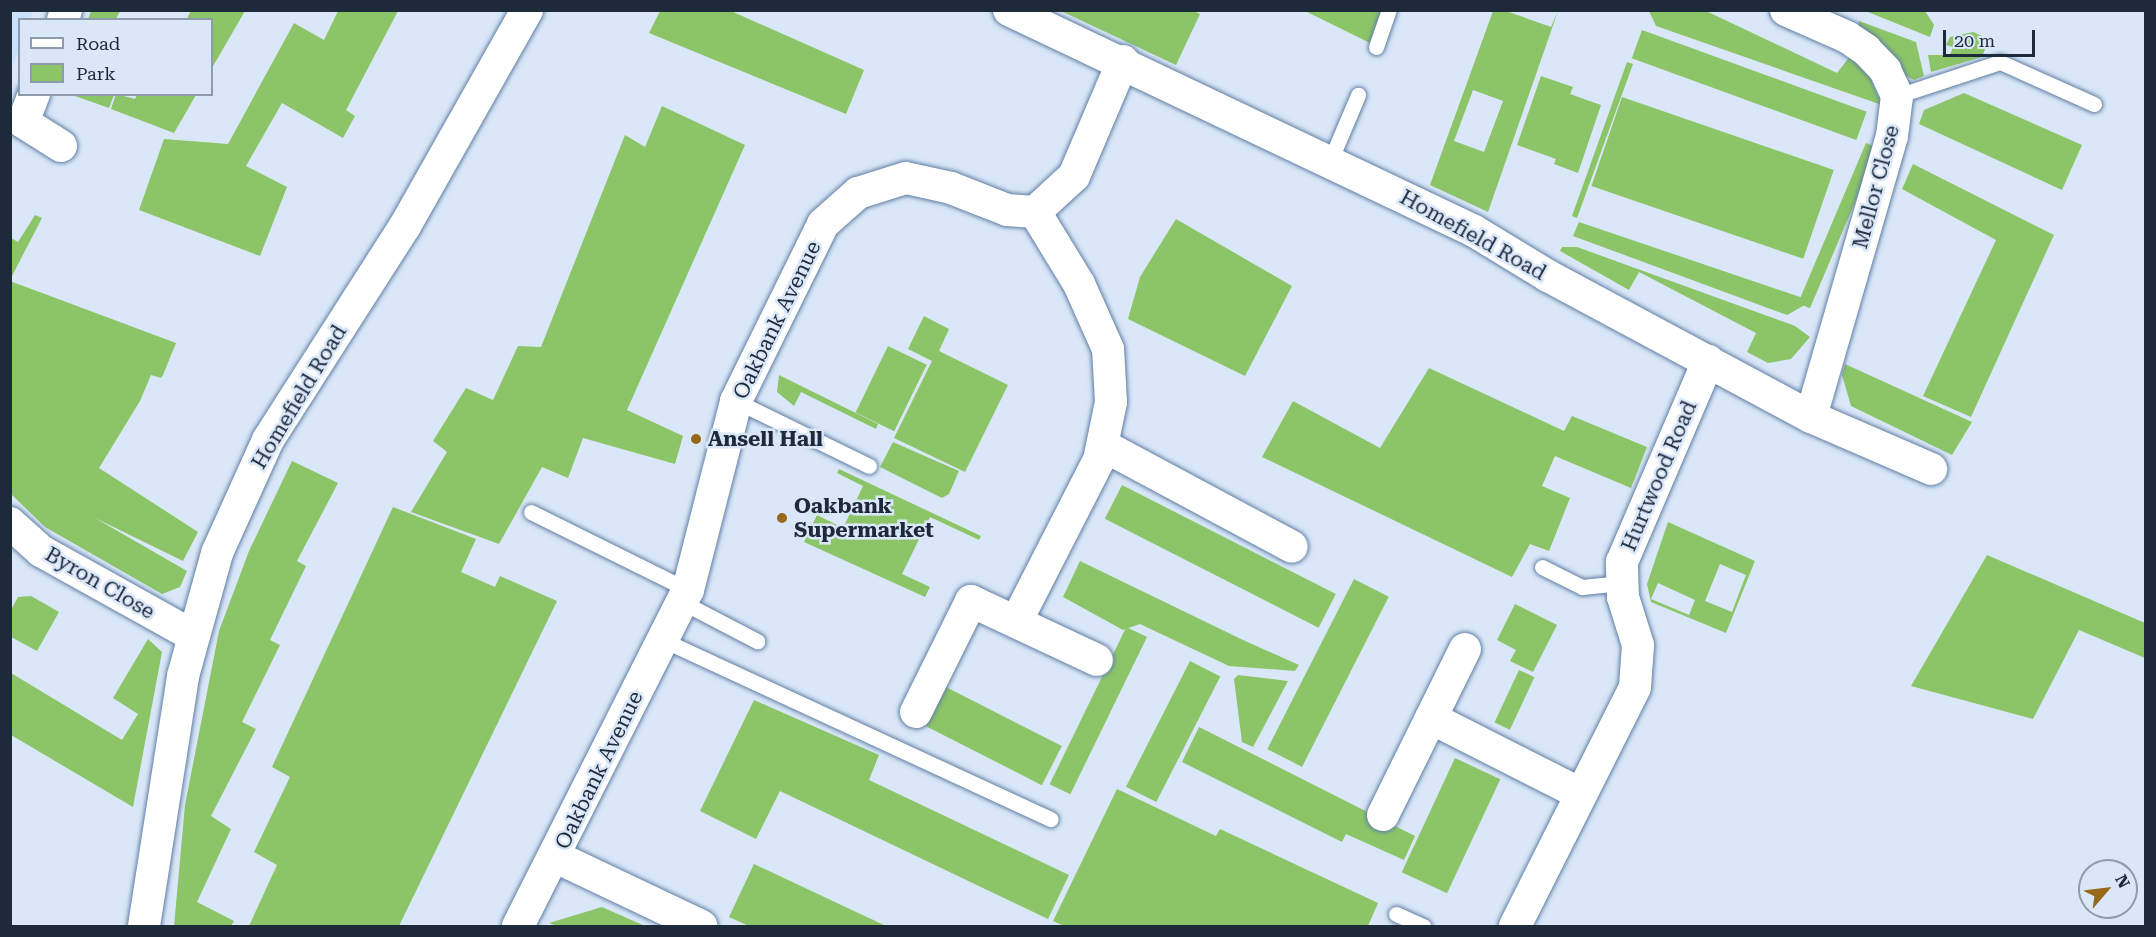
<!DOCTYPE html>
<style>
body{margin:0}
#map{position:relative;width:2156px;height:937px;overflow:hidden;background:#d9e7f8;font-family:"Roboto Serif",serif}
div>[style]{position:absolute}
.built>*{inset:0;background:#cae1fe}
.green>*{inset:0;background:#8cc568;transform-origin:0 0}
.roads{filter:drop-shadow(0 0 2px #607ea4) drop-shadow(0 0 2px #607ea4)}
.lane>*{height:15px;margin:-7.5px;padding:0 7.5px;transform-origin:7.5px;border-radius:7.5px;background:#fff}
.street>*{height:32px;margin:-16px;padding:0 16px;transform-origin:16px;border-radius:16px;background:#fff}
.dots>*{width:16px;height:16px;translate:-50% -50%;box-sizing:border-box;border:3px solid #d9e7f8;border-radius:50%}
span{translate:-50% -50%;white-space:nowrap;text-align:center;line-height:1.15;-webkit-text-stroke:5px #d9e7f8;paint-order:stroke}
.street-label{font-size:21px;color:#1d2a3a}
.poi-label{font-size:21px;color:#1d2a3a;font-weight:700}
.left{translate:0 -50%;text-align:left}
.frame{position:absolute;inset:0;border:12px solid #1d2a3a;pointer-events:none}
.legend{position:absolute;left:18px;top:18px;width:195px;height:78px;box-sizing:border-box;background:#d9e7f8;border:2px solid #8e9bac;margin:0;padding:8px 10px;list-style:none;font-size:18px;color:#1d2a3a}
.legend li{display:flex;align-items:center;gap:12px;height:30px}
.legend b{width:30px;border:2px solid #8e9bac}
.north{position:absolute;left:2078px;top:859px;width:60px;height:60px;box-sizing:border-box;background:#d9e7f8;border:2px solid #8e9bac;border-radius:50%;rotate:62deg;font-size:16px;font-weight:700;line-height:24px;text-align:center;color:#1d2a3a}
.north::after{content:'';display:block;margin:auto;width:21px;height:27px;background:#986819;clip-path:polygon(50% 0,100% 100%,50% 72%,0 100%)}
.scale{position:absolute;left:1943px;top:30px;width:92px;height:27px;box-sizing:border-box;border:3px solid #1d2a3a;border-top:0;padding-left:8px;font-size:18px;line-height:21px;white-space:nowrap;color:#1d2a3a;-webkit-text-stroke:4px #d9e7f8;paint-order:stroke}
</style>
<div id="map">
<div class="built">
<div style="clip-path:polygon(11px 10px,33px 11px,30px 19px,20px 20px,19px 48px,13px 67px)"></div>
</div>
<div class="green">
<div style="clip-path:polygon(191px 10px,245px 11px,212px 68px,212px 20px,187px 19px)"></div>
<div style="clip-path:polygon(1192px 10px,1200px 14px,1176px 65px,1061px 11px)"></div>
<div style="clip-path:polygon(1863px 10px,1925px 11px,1934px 25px,1930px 37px)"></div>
<div style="clip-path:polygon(91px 11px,91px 10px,120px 11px,116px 19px,88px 19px)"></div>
<div style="clip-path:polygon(338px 11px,398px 11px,346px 110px,355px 116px,343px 138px,282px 103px,246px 166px,287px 187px,260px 256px,139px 210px,164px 139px,228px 144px,294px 23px,324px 40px)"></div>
<div style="clip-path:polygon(660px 11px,731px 11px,864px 70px,846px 114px,649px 33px)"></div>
<div style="clip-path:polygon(1305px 11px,1382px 11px,1370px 43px)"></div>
<div style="clip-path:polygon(evenodd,1493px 11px,1506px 11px,1551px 27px,1558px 11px,1488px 212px,1430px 185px,1493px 11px,1473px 90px,1503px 101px,1484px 152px,1454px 141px,1473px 90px)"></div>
<div style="clip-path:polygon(1649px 11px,1706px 11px,1837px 73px,1851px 55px,1870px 77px,1882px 105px,1656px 26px)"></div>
<div style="clip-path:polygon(1859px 21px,1916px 42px,1924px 76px,1914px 80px,1899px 73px,1857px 28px)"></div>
<div style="left:1642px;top:30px;width:239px;height:30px;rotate:20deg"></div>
<div style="clip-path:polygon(1973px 32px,1989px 39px,1982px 57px,1931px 72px,1928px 55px,1950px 55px,1953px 47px,1946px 45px,1950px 37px)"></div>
<div style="clip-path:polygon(1627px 62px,1633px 64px,1577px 218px,1572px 216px)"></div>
<div style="clip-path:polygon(1541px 76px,1573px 87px,1570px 94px,1601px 105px,1578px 173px,1554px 164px,1556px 159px,1517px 145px)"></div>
<div style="clip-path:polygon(1964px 93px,2082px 145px,2062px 190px,1919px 124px,1924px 110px)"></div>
<div style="clip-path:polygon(116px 94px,135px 99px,137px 95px,196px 95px,174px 133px,111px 109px)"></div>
<div style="clip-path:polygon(72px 95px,114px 95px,109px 108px)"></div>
<div style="left:1622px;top:97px;width:224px;height:94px;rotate:19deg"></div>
<div style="clip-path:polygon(662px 106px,745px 145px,627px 410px,683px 436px,675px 464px,583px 438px,568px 478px,542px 467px,499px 544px,411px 512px,447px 452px,433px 441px,466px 388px,493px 400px,518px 346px,541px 347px,625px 135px,645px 147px)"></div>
<div style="left:1866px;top:143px;width:13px;height:174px;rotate:23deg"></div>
<div style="clip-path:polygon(1913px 164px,2054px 235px,1971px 417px,1923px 396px,1996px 240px,1902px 189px)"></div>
<div style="clip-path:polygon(35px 215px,42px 218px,11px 278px,11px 238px,18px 242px)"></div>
<div style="clip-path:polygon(1176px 219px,1292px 286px,1245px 376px,1128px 319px,1140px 277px)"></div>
<div style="clip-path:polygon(1579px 222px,1806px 299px,1803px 306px,1787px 315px,1573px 236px)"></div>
<div style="clip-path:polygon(1562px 247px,1577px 247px,1795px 326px,1810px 337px,1791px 359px,1768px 363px,1747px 352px,1756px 333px,1639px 272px,1629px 290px,1560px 251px)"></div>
<div style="clip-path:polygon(10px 281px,176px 343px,163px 375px,161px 378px,151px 375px,140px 401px,99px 468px,198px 532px,183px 561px,95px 518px,187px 571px,180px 587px,162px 594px,45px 527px,11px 494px)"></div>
<div style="clip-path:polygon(924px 316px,949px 329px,939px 351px,1008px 385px,965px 472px,894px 438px,932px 361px,908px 349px)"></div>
<div style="left:888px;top:346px;width:43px;height:74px;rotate:26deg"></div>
<div style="clip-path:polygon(1845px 364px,1972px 422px,1952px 455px,1851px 406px,1842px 375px)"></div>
<div style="clip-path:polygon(1429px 368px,1564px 431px,1572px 416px,1647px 447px,1631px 488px,1555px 456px,1542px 486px,1570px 498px,1549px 551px,1530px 544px,1512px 577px,1262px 457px,1293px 401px,1380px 448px)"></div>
<div style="clip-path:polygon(779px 375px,878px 424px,876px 429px,801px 392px,794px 406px,777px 392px)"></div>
<div style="clip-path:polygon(893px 442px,959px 471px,949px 494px,942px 498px,880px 467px)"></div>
<div style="clip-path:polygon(292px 461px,338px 483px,297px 561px,306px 566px,270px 640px,280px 645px,242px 722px,256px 729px,211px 816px,231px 829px,197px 902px,234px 921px,231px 926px,174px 926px,185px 805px,219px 631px,249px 551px)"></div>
<div style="clip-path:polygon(839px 469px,981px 536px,979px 540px,930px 517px,902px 574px,930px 587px,925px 597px,804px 542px,817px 515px,843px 528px,863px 486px,837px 473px)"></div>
<div style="left:1122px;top:485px;width:240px;height:38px;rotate:27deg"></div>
<div style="clip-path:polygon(393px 507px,476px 539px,461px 572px,495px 587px,500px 576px,557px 601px,399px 926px,249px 926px,277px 865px,254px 852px,290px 777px,272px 767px)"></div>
<div style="clip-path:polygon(evenodd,1668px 522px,1755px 561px,1726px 633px,1651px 602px,1647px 584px,1668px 522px,1720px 564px,1746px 575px,1732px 612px,1705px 601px,1720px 564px,1668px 522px,1658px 583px,1695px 600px,1689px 615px,1651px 599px,1658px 583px)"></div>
<div style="clip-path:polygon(1987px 555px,2145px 623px,2145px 658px,2079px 630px,2033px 719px,1911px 686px)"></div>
<div style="clip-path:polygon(1080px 561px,1243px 640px,1299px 665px,1295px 671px,1229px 666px,1140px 624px,1123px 630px,1063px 597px)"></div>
<div style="left:1354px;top:579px;width:39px;height:191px;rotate:27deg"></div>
<div style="clip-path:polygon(31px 596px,59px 612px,37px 651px,11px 637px,11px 610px,18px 597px)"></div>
<div style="clip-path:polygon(1515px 604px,1557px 625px,1533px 672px,1510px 661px,1516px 650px,1497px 640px)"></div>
<div style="left:1147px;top:637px;width:175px;height:23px;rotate:116deg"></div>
<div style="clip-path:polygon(148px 639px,162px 652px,133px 807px,11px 735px,11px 673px,122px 740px,138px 714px,113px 698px)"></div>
<div style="left:1190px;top:661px;width:34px;height:141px;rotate:27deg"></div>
<div style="left:1519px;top:670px;width:17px;height:58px;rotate:25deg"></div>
<div style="clip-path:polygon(1238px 675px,1288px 681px,1253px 747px,1242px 742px,1234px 679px)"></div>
<div style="left:946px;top:687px;width:130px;height:44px;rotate:27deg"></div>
<div style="clip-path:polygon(754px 700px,879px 755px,869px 780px,1069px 875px,1048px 919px,780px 791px,756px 839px,700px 811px)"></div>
<div style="clip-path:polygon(1199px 727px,1415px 836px,1404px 860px,1346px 834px,1342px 842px,1182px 762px)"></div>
<div style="left:1455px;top:758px;width:50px;height:126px;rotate:25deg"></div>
<div style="clip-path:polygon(1117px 789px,1216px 836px,1220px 829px,1378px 903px,1368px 926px,1064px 926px,1053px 921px)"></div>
<div style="clip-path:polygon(754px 864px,886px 926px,749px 926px,729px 917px)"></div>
<div style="clip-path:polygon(602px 907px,645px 926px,557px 926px,549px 923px)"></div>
</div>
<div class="roads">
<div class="lane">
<div style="left:1376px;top:47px;width:39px;rotate:-71deg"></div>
<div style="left:1897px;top:96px;width:108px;rotate:-18.3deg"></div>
<div style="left:2000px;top:62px;width:103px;rotate:24.1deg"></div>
<div style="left:1330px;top:161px;width:72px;rotate:-67deg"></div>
<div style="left:736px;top:401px;width:148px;rotate:26deg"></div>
<div style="left:531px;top:512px;width:175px;rotate:26.4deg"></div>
<div style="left:1542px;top:567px;width:45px;rotate:26.6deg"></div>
<div style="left:1582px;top:587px;width:40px;rotate:-5.7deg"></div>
<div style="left:682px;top:602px;width:85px;rotate:27.5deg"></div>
<div style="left:663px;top:640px;width:427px;rotate:24.8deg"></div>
<div style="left:1396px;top:914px;width:30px;rotate:24deg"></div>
</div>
<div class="street">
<div style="left:1009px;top:10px;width:515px;rotate:25.42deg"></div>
<div style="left:1474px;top:231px;width:87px;rotate:31.3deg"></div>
<div style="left:1548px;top:276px;width:298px;rotate:28.2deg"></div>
<div style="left:1811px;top:417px;width:131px;rotate:23.4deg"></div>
<div style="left:1786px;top:10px;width:67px;rotate:23.9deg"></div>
<div style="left:1847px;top:37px;width:23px;rotate:34deg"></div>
<div style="left:1866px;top:50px;width:28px;rotate:46deg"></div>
<div style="left:1885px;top:70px;width:29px;rotate:65deg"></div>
<div style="left:1897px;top:96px;width:40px;rotate:97.1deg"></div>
<div style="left:1892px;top:136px;width:292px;rotate:106.1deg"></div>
<div style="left:63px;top:20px;width:10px;rotate:-73deg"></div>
<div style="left:34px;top:94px;width:30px;rotate:111deg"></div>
<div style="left:23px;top:122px;width:45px;rotate:32.3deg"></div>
<div style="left:1104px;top:446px;width:213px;rotate:28.2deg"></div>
<div style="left:10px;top:523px;width:42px;rotate:42.1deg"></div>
<div style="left:41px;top:551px;width:175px;rotate:29.1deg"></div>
<div style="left:1017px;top:620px;width:180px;rotate:-62.9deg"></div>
<div style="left:1099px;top:460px;width:59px;rotate:-78.3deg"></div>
<div style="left:1111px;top:402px;width:53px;rotate:-93.2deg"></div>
<div style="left:1108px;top:349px;width:71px;rotate:-114deg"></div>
<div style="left:1079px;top:284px;width:84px;rotate:-121.4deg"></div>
<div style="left:916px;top:712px;width:124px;rotate:-63.6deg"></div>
<div style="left:971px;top:601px;width:139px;rotate:25.1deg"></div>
<div style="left:1431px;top:718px;width:168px;rotate:26.9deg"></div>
<div style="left:1383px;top:815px;width:185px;rotate:-63.7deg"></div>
<div style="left:556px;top:857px;width:161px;rotate:25.4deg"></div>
<div style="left:144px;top:926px;width:253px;rotate:-81.1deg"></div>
<div style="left:183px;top:676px;width:128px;rotate:-74.5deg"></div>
<div style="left:217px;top:553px;width:124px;rotate:-65.7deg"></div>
<div style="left:268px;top:440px;width:254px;rotate:-57.4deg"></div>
<div style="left:405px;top:226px;width:248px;rotate:-60.5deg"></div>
<div style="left:518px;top:926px;width:377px;rotate:-63.2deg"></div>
<div style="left:688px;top:590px;width:195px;rotate:-75.7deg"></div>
<div style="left:736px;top:401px;width:197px;rotate:-63.8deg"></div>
<div style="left:823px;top:224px;width:47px;rotate:-41.5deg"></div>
<div style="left:858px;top:193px;width:50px;rotate:-17.4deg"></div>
<div style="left:906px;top:178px;width:46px;rotate:12.5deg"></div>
<div style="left:951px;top:188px;width:60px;rotate:21.4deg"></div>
<div style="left:1007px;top:210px;width:28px;rotate:4deg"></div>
<div style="left:1035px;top:212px;width:53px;rotate:-42.7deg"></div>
<div style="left:1074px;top:176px;width:125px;rotate:-66.9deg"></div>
<div style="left:1515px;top:926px;width:267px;rotate:-63.3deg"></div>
<div style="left:1635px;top:687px;width:42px;rotate:-85.9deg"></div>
<div style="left:1638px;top:645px;width:50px;rotate:-107.4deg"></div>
<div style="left:1623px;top:597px;width:35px;rotate:-92deg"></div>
<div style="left:1622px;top:562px;width:219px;rotate:-66.8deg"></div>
</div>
</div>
<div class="dots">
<div style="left:696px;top:439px;background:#986819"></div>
<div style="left:782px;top:518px;background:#986819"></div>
</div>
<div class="street-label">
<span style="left:1876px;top:187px;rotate:-75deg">Mellor Close</span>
<span style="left:1473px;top:235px;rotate:29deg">Homefield Road</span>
<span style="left:777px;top:320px;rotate:-64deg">Oakbank Avenue</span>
<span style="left:299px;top:397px;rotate:-59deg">Homefield Road</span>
<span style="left:1659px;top:476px;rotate:-67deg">Hurtwood Road</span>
<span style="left:100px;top:583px;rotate:30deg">Byron Close</span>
<span style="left:599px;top:770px;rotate:-64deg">Oakbank Avenue</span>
</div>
<div class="poi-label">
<span class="left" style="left:708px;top:439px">Ansell Hall</span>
<span class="left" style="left:794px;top:518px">Oakbank<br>Supermarket</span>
</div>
<div class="frame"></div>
<ul class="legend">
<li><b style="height:8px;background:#fff"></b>Road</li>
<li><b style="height:16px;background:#8cc568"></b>Park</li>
</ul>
<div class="north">N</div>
<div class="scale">20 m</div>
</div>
